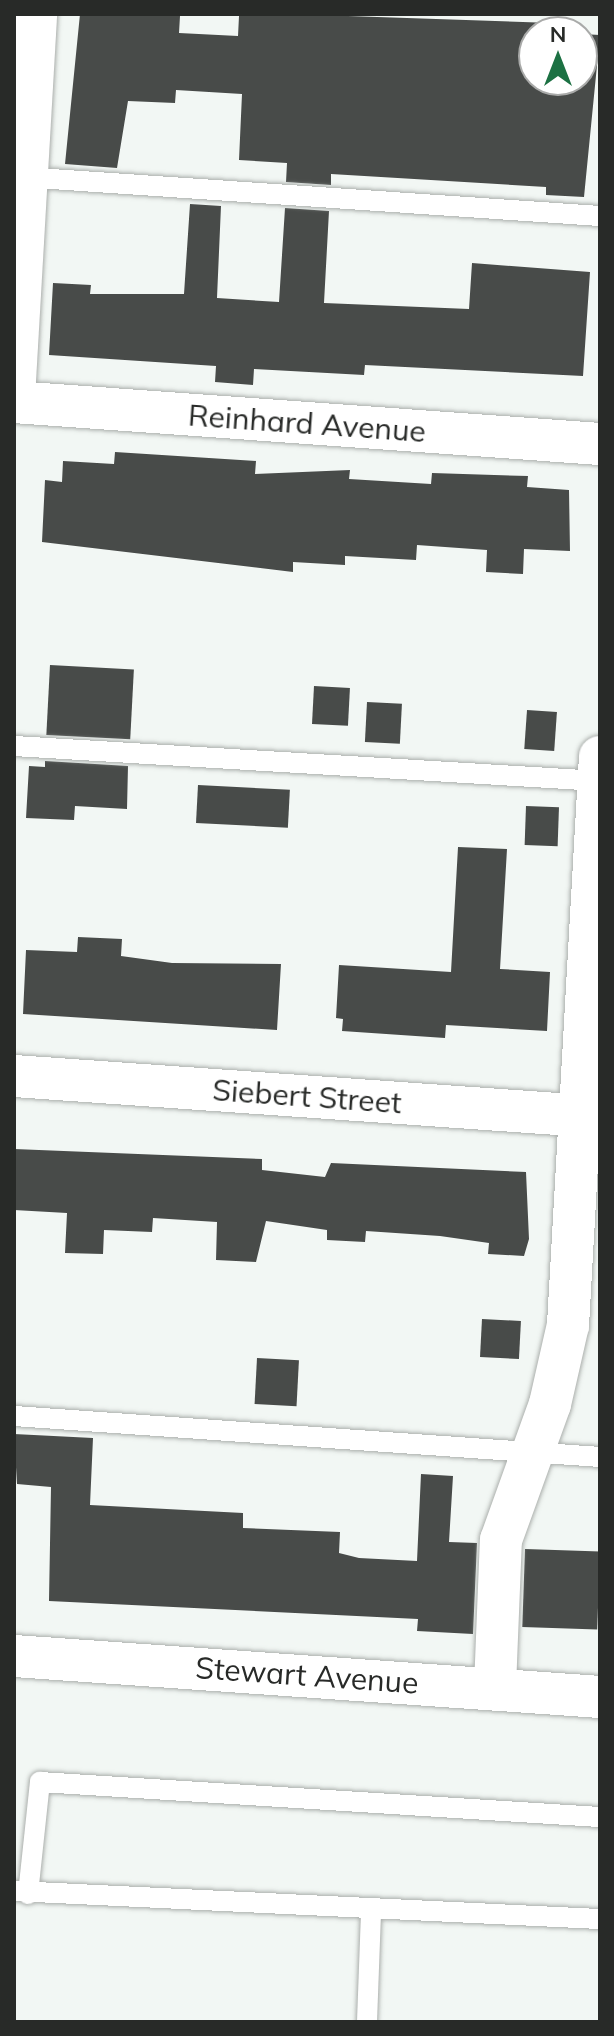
<!DOCTYPE html>
<style>
body{margin:0}
#map{position:relative;width:614px;height:2036px;overflow:hidden;background:#f2f7f4;font-family:Mulish,sans-serif}
div>[style]{position:absolute}
.building>*{inset:0;background:#484b49;transform-origin:0 0}
.roads{filter:drop-shadow(0 0 2px #abafac) drop-shadow(0 0 2px #abafac)}
.lane>*{height:20px;margin:-10px;padding:0 10px;transform-origin:10px;border-radius:10px;background:#fff}
.street>*{height:42px;margin:-21px;padding:0 21px;transform-origin:21px;border-radius:21px;background:#fff}
span{translate:-50% -50%;white-space:nowrap;text-align:center;line-height:1.15;-webkit-text-stroke:8px #fff;paint-order:stroke}
.street-label{font-size:30px;color:#282a28}
.frame{position:absolute;inset:0;border:16px solid #282a28;pointer-events:none}
.north{position:absolute;left:518px;top:16px;width:80px;height:80px;box-sizing:border-box;background:#fff;border:2px solid #a9aaa9;border-radius:50%;rotate:0deg;font-size:22px;font-weight:700;line-height:32px;text-align:center;color:#282a28}
.north::after{content:'';display:block;margin:auto;width:28px;height:36px;background:#1c7143;clip-path:polygon(50% 0,100% 100%,50% 72%,0 100%)}
</style>
<div id="map">
<div class="building">
<div style="clip-path:polygon(80px 14px,180px 16px,179px 33px,238px 36px,239px 16px,289px 14px,552px 23px,552px 32px,534px 32px,534px 80px,582px 80px,582px 34px,600px 35px,584px 197px,546px 195px,546px 187px,331px 174px,331px 185px,286px 182px,287px 163px,239px 160px,242px 94px,176px 90px,175px 103px,128px 101px,117px 168px,65px 164px)"></div>
<div style="clip-path:polygon(190px 204px,221px 206px,217px 298px,279px 302px,285px 208px,329px 211px,324px 303px,469px 309px,472px 263px,590px 272px,583px 376px,365px 365px,364px 375px,254px 369px,253px 385px,215px 382px,216px 366px,49px 355px,53px 283px,91px 285px,90px 294px,184px 294px)"></div>
<div style="clip-path:polygon(115px 452px,256px 461px,255px 474px,350px 470px,349px 479px,431px 484px,432px 473px,528px 476px,527px 487px,569px 490px,570px 551px,524px 549px,523px 574px,486px 572px,487px 550px,417px 545px,416px 560px,345px 556px,345px 565px,293px 562px,293px 572px,42px 542px,45px 480px,62px 482px,63px 461px,114px 464px)"></div>
<div style="left:50px;top:665px;width:84px;height:70px;rotate:3deg"></div>
<div style="left:314px;top:686px;width:36px;height:38px;rotate:3deg"></div>
<div style="left:367px;top:702px;width:35px;height:40px;rotate:3deg"></div>
<div style="left:527px;top:710px;width:30px;height:39px;rotate:4deg"></div>
<div style="clip-path:polygon(45px 761px,128px 766px,127px 809px,75px 806px,74px 820px,26px 818px,29px 766px,45px 767px)"></div>
<div style="left:198px;top:785px;width:92px;height:38px;rotate:3deg"></div>
<div style="left:526px;top:806px;width:33px;height:39px;rotate:2deg"></div>
<div style="clip-path:polygon(458px 847px,507px 849px,500px 969px,550px 972px,547px 1031px,446px 1025px,445px 1038px,342px 1031px,343px 1019px,336px 1018px,339px 965px,451px 972px)"></div>
<div style="clip-path:polygon(78px 937px,122px 939px,121px 956px,172px 963px,281px 964px,277px 1030px,23px 1014px,26px 950px,77px 952px)"></div>
<div style="clip-path:polygon(14px 1149px,262px 1159px,262px 1170px,325px 1177px,331px 1163px,526px 1172px,529px 1239px,524px 1256px,488px 1254px,489px 1243px,440px 1236px,366px 1231px,365px 1242px,327px 1240px,327px 1230px,266px 1221px,256px 1262px,216px 1260px,217px 1222px,153px 1218px,152px 1232px,104px 1230px,103px 1254px,65px 1253px,67px 1213px,14px 1210px)"></div>
<div style="left:482px;top:1319px;width:39px;height:38px;rotate:3deg"></div>
<div style="left:257px;top:1358px;width:42px;height:46px;rotate:3deg"></div>
<div style="clip-path:polygon(14px 1434px,93px 1438px,90px 1505px,243px 1513px,243px 1528px,340px 1532px,339px 1553px,359px 1558px,417px 1561px,421px 1474px,453px 1476px,449px 1542px,477px 1543px,473px 1634px,417px 1631px,418px 1619px,49px 1601px,51px 1487px,17px 1484px)"></div>
<div style="left:525px;top:1549px;width:75px;height:78px;rotate:2deg"></div>
</div>
<div class="roads">
<div class="lane">
<div style="left:22px;top:177px;width:579px;rotate:3.86deg"></div>
<div style="left:14px;top:746px;width:587px;rotate:3.42deg"></div>
<div style="left:14px;top:1416px;width:587px;rotate:4deg"></div>
<div style="left:14px;top:1891px;width:587px;rotate:2.74deg"></div>
<div style="left:28px;top:1894px;width:113px;rotate:-83.9deg"></div>
<div style="left:40px;top:1782px;width:561px;rotate:3.58deg"></div>
<div style="left:367px;top:2022px;width:111px;rotate:-87.9deg"></div>
</div>
<div class="street">
<div style="left:14px;top:398px;width:385px;rotate:-86.7deg"></div>
<div style="left:14px;top:402px;width:588px;rotate:4.1deg"></div>
<div style="left:14px;top:1076px;width:587px;rotate:4deg"></div>
<div style="left:14px;top:1656px;width:587px;rotate:4deg"></div>
<div style="left:495px;top:1687px;width:147px;rotate:-87.7deg"></div>
<div style="left:501px;top:1540px;width:145px;rotate:-70.2deg"></div>
<div style="left:550px;top:1404px;width:81px;rotate:-77.2deg"></div>
<div style="left:568px;top:1325px;width:569px;rotate:-86.78deg"></div>
</div>
</div>
<div class="street-label">
<span style="left:307px;top:423px;rotate:4deg">Reinhard Avenue</span>
<span style="left:307px;top:1096px;rotate:4deg">Siebert Street</span>
<span style="left:307px;top:1675px;rotate:4deg">Stewart Avenue</span>
</div>
<div class="frame"></div>
<div class="north">N</div>
</div>
